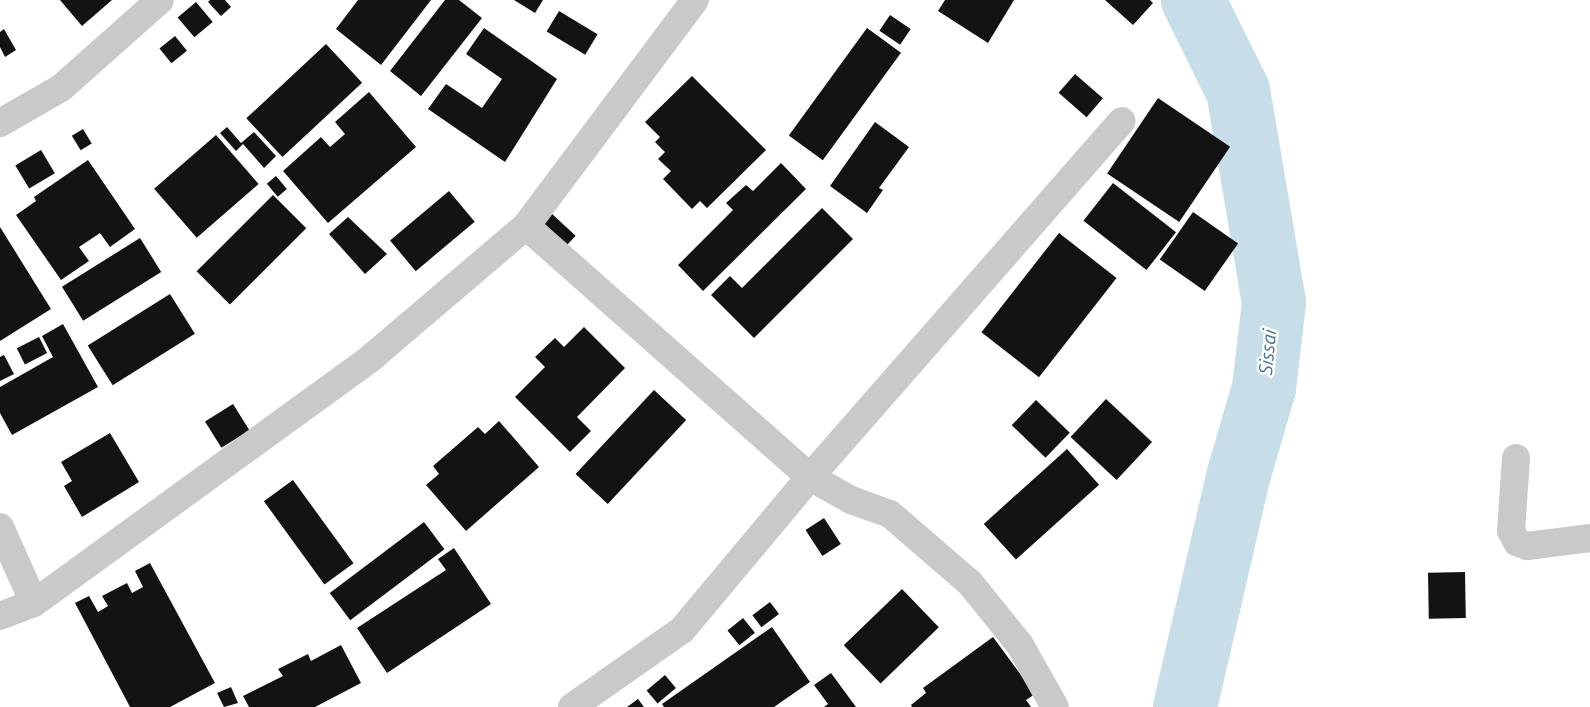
<!DOCTYPE html>
<style>
body{margin:0}
#map{position:relative;width:1590px;height:707px;overflow:hidden;background:#fff;font-family:Ubuntu,sans-serif}
div>[style]{position:absolute}
.river>*{height:64px;margin:-32px;padding:0 32px;transform-origin:32px;border-radius:32px;background:#c7dee8}
.building>*{inset:0;background:#131313;transform-origin:0 0}
.minor>*{height:28px;margin:-14px;padding:0 14px;transform-origin:14px;border-radius:14px;background:#c9c9c9}
span{translate:-50% -50%;white-space:nowrap;text-align:center;line-height:1.15;-webkit-text-stroke:5px #fff;paint-order:stroke}
.water-label{font-size:19px;color:#3f7188;font-style:italic}
</style>
<div id="map">
<div class="river">
<div style="left:1185px;top:707px;width:239px;rotate:-77deg"></div>
<div style="left:1239px;top:474px;width:90px;rotate:-73.8deg"></div>
<div style="left:1264px;top:388px;width:86px;rotate:-83.3deg"></div>
<div style="left:1274px;top:303px;width:215px;rotate:-99.6deg"></div>
<div style="left:1238px;top:91px;width:102px;rotate:-116.3deg"></div>
</div>
<div class="building">
<div style="clip-path:polygon(60px 0,112px 0,82px 26px)"></div>
<div style="clip-path:polygon(210px 0,225px 0,231px 7px,221px 16px,208px 2px)"></div>
<div style="clip-path:polygon(358px 0,431px 0,381px 65px,336px 29px)"></div>
<div style="clip-path:polygon(445px 0,459px 0,482px 18px,421px 96px,390px 71px)"></div>
<div style="clip-path:polygon(514px 0,543px 0,535px 13px)"></div>
<div style="clip-path:polygon(945px 0,1014px 0,988px 43px,938px 11px)"></div>
<div style="clip-path:polygon(1105px 0,1150px 0,1153px 3px,1133px 25px)"></div>
<div style="left:196px;top:2px;width:26px;height:24px;rotate:50deg"></div>
<div style="left:559px;top:11px;width:45px;height:24px;rotate:31deg"></div>
<div style="left:890px;top:15px;width:25px;height:19px;rotate:34deg"></div>
<div style="clip-path:polygon(484px 28px,557px 79px,505px 162px,428px 109px,446px 84px,482px 108px,502px 79px,466px 54px)"></div>
<div style="left:867px;top:28px;width:42px;height:133px;rotate:36deg"></div>
<div style="clip-path:polygon(4px 29px,16px 50px,5px 57px,0 47px,0 32px)"></div>
<div style="left:175px;top:36px;width:19px;height:20px;rotate:51deg"></div>
<div style="left:326px;top:44px;width:53px;height:109px;rotate:47deg"></div>
<div style="left:1075px;top:74px;width:37px;height:25px;rotate:41deg"></div>
<div style="clip-path:polygon(692px 76px,766px 150px,707px 208px,700px 201px,692px 209px,663px 179px,671px 171px,658px 159px,665px 152px,655px 142px,660px 137px,645px 122px)"></div>
<div style="clip-path:polygon(369px 92px,416px 147px,328px 223px,283px 171px,321px 137px,330px 147px,345px 134px,335px 122px)"></div>
<div style="left:1158px;top:98px;width:87px;height:91px;rotate:34deg"></div>
<div style="clip-path:polygon(875px 122px,909px 147px,879px 188px,883px 190px,867px 213px,830px 186px)"></div>
<div style="clip-path:polygon(227px 127px,241px 143px,254px 132px,276px 156px,264px 168px,243px 144px,236px 151px,220px 133px)"></div>
<div style="left:83px;top:129px;width:17px;height:13px;rotate:59deg"></div>
<div style="left:216px;top:135px;width:65px;height:82px;rotate:49deg"></div>
<div style="left:41px;top:150px;width:27px;height:30px;rotate:59deg"></div>
<div style="clip-path:polygon(88px 160px,135px 229px,110px 247px,100px 233px,79px 247px,89px 261px,61px 280px,16px 215px,36px 201px,34px 197px)"></div>
<div style="clip-path:polygon(781px 163px,806px 189px,703px 291px,678px 265px,733px 210px,726px 203px,746px 185px,753px 191px)"></div>
<div style="left:276px;top:176px;width:17px;height:12px;rotate:50deg"></div>
<div style="left:1113px;top:183px;width:80px;height:48px;rotate:38deg"></div>
<div style="left:449px;top:191px;width:40px;height:77px;rotate:50deg"></div>
<div style="left:273px;top:195px;width:47px;height:108px;rotate:45deg"></div>
<div style="clip-path:polygon(822px 208px,853px 239px,754px 338px,711px 295px,730px 276px,742px 288px)"></div>
<div style="left:550px;top:212px;width:35px;height:19px;rotate:43deg"></div>
<div style="left:1193px;top:212px;width:55px;height:58px;rotate:35deg"></div>
<div style="clip-path:polygon(348px 217px,387px 254px,365px 274px,329px 234px)"></div>
<div style="clip-path:polygon(0 227px,51px 309px,0 341px)"></div>
<div style="left:1059px;top:233px;width:73px;height:126px;rotate:38deg"></div>
<div style="left:140px;top:238px;width:40px;height:92px;rotate:58deg"></div>
<div style="left:170px;top:294px;width:47px;height:97px;rotate:58deg"></div>
<div style="clip-path:polygon(63px 324px,98px 387px,12px 435px,0 413px,0 387px,53px 357px,42px 336px)"></div>
<div style="clip-path:polygon(584px 327px,625px 368px,577px 417px,591px 431px,570px 452px,515px 397px,545px 367px,535px 357px,555px 338px,564px 347px)"></div>
<div style="left:39px;top:337px;width:18px;height:25px;rotate:63deg"></div>
<div style="clip-path:polygon(4px 355px,14px 374px,0 381px,0 357px)"></div>
<div style="left:654px;top:390px;width:44px;height:115px;rotate:43deg"></div>
<div style="left:1106px;top:399px;width:63px;height:52px;rotate:43deg"></div>
<div style="left:1036px;top:400px;width:47px;height:35px;rotate:44deg"></div>
<div style="left:233px;top:404px;width:31px;height:33px;rotate:58deg"></div>
<div style="clip-path:polygon(499px 421px,539px 467px,466px 531px,426px 485px,439px 474px,433px 466px,478px 427px,485px 434px)"></div>
<div style="clip-path:polygon(110px 433px,139px 482px,82px 517px,64px 486px,72px 481px,61px 462px)"></div>
<div style="left:1067px;top:449px;width:48px;height:112px;rotate:48deg"></div>
<div style="left:293px;top:480px;width:103px;height:36px;rotate:54deg"></div>
<div style="left:824px;top:518px;width:31px;height:22px;rotate:57deg"></div>
<div style="left:424px;top:522px;width:34px;height:118px;rotate:53deg"></div>
<div style="clip-path:polygon(454px 548px,491px 604px,387px 673px,357px 628px,446px 570px,438px 559px)"></div>
<div style="clip-path:polygon(150px 563px,215px 683px,170px 707px,130px 707px,75px 603px,89px 596px,98px 612px,108px 606px,102px 596px,127px 583px,132px 593px,143px 587px,135px 571px)"></div>
<div style="left:1465px;top:572px;width:46px;height:37px;rotate:89deg"></div>
<div style="left:902px;top:589px;width:53px;height:81px;rotate:46deg"></div>
<div style="left:770px;top:602px;width:15px;height:22px;rotate:53deg"></div>
<div style="left:743px;top:618px;width:19px;height:20px;rotate:51deg"></div>
<div style="clip-path:polygon(772px 627px,810px 682px,774px 707px,664px 707px,662px 704px)"></div>
<div style="clip-path:polygon(993px 637px,1035px 694px,1026px 700px,1031px 707px,912px 707px,911px 705px,926px 693px,923px 688px)"></div>
<div style="clip-path:polygon(341px 645px,361px 683px,315px 707px,249px 707px,243px 696px,283px 676px,278px 669px,308px 654px,311px 661px)"></div>
<div style="clip-path:polygon(831px 673px,856px 707px,824px 707px,828px 704px,814px 685px)"></div>
<div style="left:665px;top:675px;width:17px;height:24px;rotate:50deg"></div>
<div style="clip-path:polygon(231px 687px,238px 703px,224px 707px,217px 693px)"></div>
<div style="clip-path:polygon(638px 699px,644px 707px,627px 707px)"></div>
</div>
<div class="minor">
<div style="left:0;top:123px;width:70px;rotate:-29.8deg"></div>
<div style="left:61px;top:88px;width:132px;rotate:-41.6deg"></div>
<div style="left:526px;top:226px;width:379px;rotate:41.5deg"></div>
<div style="left:810px;top:477px;width:47px;rotate:29.3deg"></div>
<div style="left:851px;top:500px;width:41px;rotate:19.7deg"></div>
<div style="left:890px;top:514px;width:106px;rotate:40.8deg"></div>
<div style="left:970px;top:583px;width:80px;rotate:51.1deg"></div>
<div style="left:1020px;top:645px;width:71px;rotate:60.6deg"></div>
<div style="left:1516px;top:458px;width:73px;rotate:93.9deg"></div>
<div style="left:1511px;top:531px;width:13px;rotate:61deg"></div>
<div style="left:1517px;top:542px;width:11px;rotate:22deg"></div>
<div style="left:1527px;top:546px;width:64px;rotate:-7.2deg"></div>
<div style="left:0;top:527px;width:83px;rotate:65.9deg"></div>
<div style="left:0;top:616px;width:36px;rotate:-21deg"></div>
<div style="left:34px;top:603px;width:418px;rotate:-36deg"></div>
<div style="left:372px;top:357px;width:202px;rotate:-40.4deg"></div>
<div style="left:526px;top:226px;width:282px;rotate:-53.2deg"></div>
<div style="left:572px;top:707px;width:134px;rotate:-35deg"></div>
<div style="left:682px;top:630px;width:199px;rotate:-50.1deg"></div>
<div style="left:810px;top:477px;width:473px;rotate:-48.8deg"></div>
</div>
<div class="water-label">
<span style="left:1268px;top:352px;rotate:-84deg">Sissai</span>
</div>
</div>
